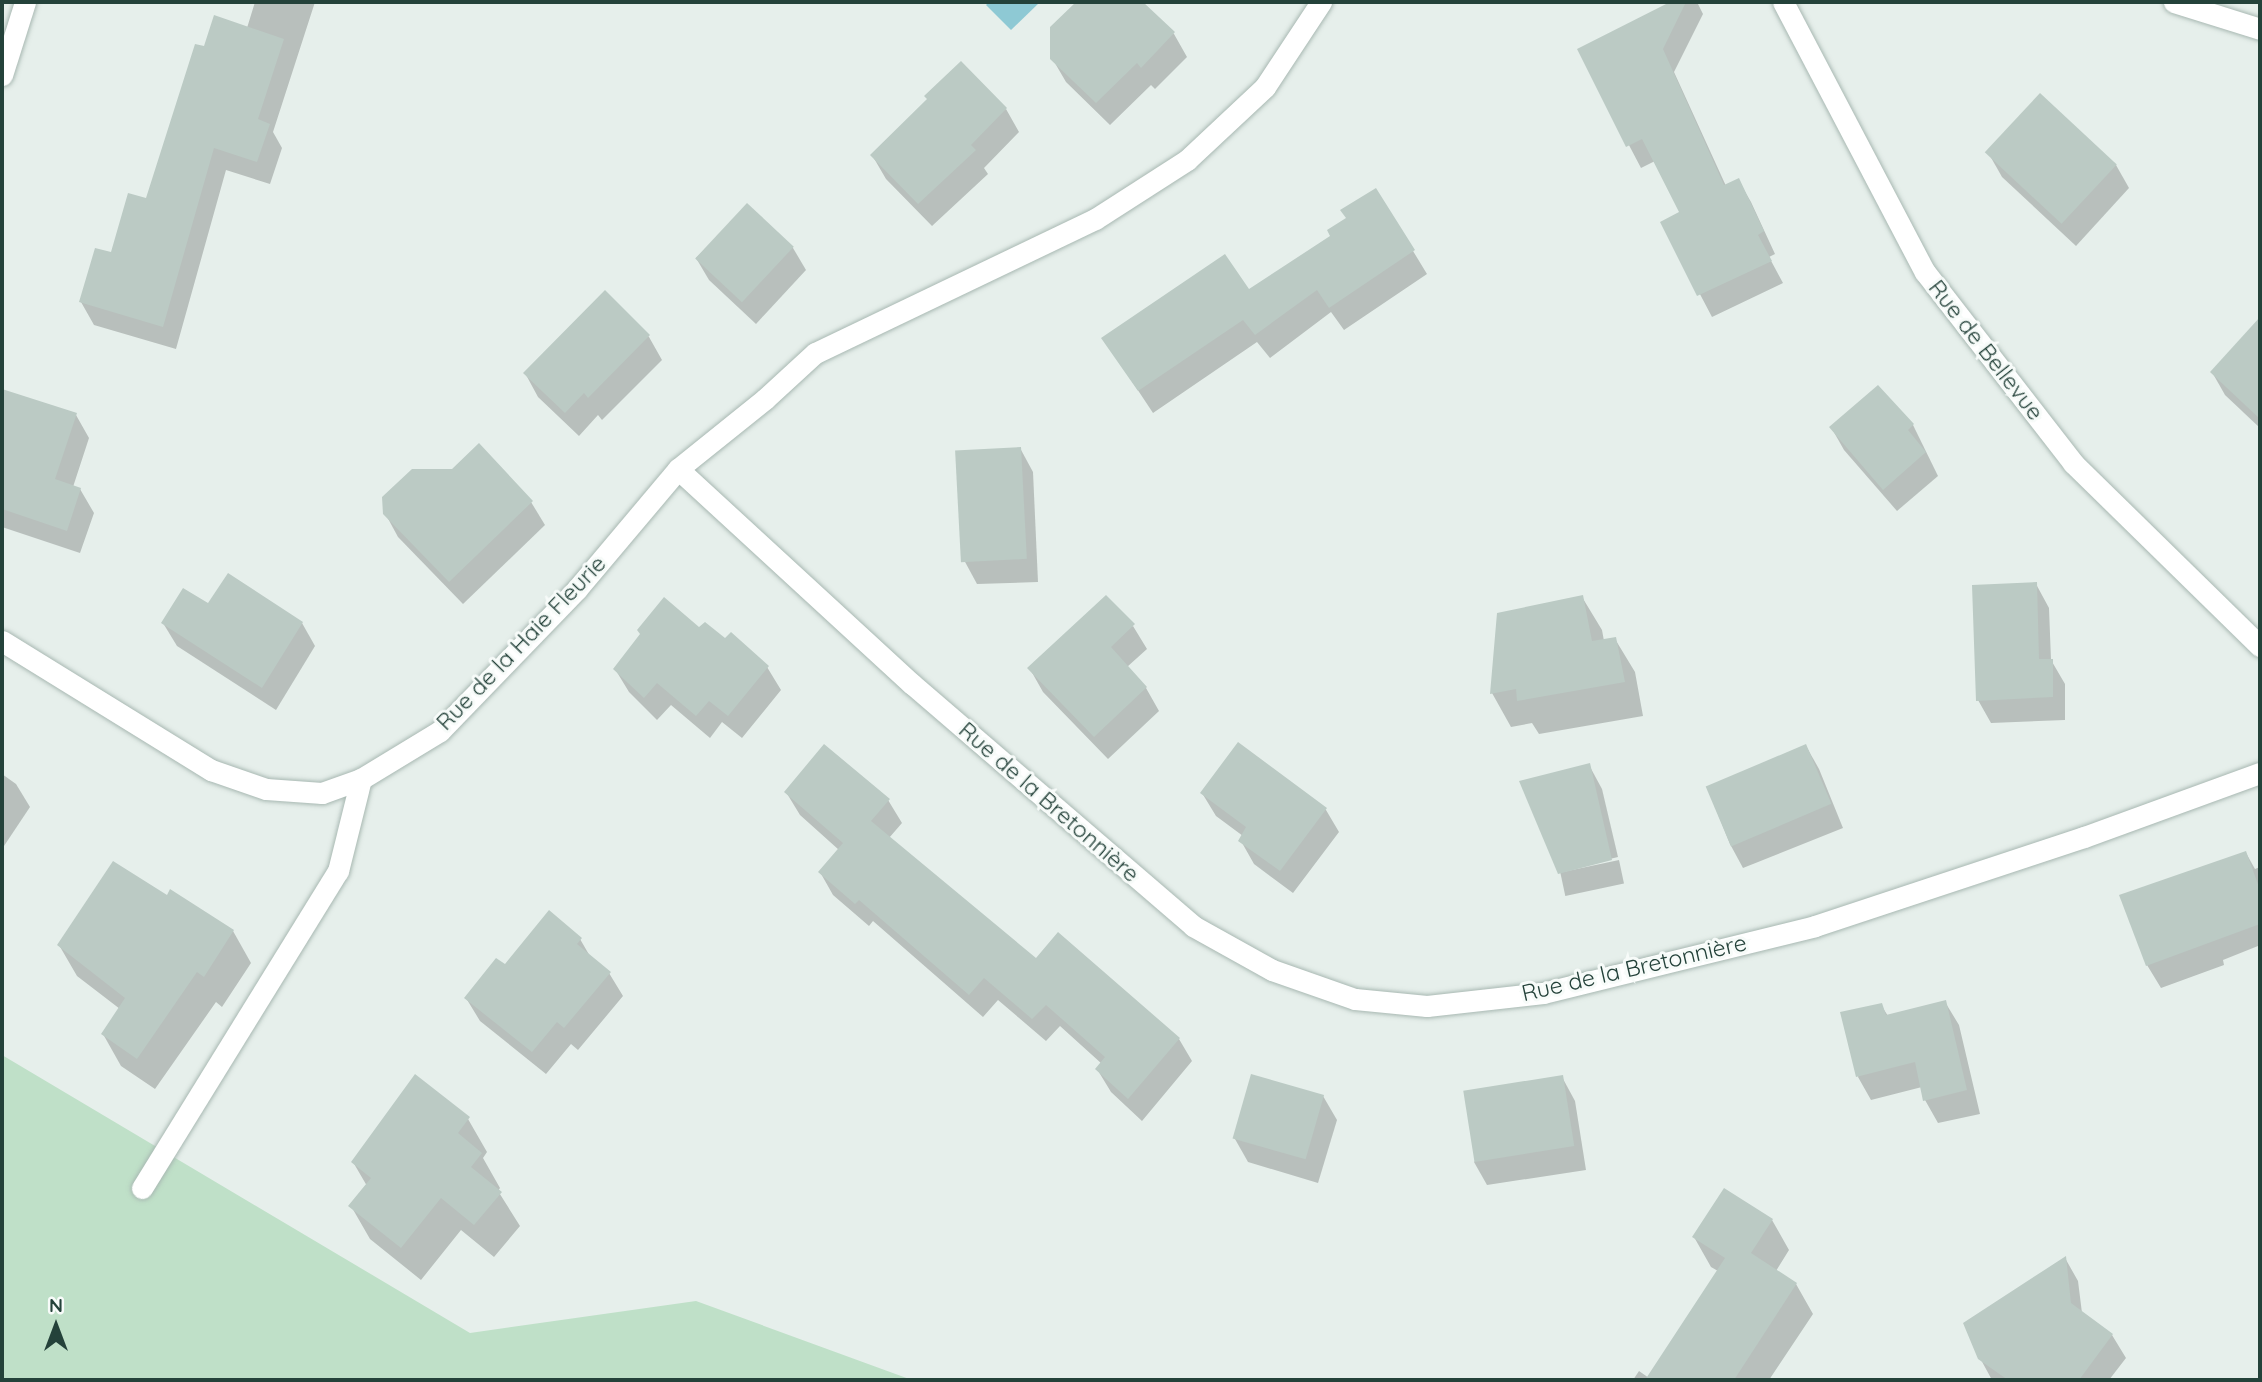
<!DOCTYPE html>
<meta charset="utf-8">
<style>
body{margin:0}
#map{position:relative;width:2262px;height:1382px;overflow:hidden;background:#e6efeb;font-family:Quicksand,sans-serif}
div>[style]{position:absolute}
.green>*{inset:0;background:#bfe0c8}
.water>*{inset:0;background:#8ec9d4}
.shadow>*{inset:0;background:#0003;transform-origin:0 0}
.building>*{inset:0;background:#bbcac4;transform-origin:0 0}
.roads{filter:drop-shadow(0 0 2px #a8b8b2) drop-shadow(0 0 2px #a8b8b2)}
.street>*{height:21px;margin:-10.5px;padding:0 10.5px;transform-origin:10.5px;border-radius:10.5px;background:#fff}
span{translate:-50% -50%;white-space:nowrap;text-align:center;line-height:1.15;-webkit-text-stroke:6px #f7fbf9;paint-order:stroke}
.street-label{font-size:23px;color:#24423a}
.frame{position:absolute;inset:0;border:4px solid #24423a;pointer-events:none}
.north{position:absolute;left:21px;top:1291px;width:70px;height:70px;-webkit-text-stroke:5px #f7fbf9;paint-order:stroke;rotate:0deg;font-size:19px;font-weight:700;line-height:28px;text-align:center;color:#24423a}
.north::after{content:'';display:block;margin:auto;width:24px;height:32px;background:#24423a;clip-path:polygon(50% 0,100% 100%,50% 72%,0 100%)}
</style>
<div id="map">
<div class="green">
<div style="clip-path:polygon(2px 1055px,470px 1333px,696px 1301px,912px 1380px,2px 1380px)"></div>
</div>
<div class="water">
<div style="clip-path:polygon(989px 2px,1040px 2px,1011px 30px,986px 5px)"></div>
</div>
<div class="shadow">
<div style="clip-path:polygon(255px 2px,315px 2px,273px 132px,282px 148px,270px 184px,226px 170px,176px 349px,94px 325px,81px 302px,147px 200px,205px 48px,247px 28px)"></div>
<div style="clip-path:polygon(1078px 2px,1140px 2px,1174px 34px,1187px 57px,1155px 89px,1151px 85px,1110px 125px,1066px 82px,1052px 58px,1052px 28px)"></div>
<div style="clip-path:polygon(1673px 2px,1697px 2px,1703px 14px,1674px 72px,1726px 186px,1738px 180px,1751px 202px,1775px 254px,1769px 257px,1783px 283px,1712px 317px,1662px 222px,1681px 213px,1655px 161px,1641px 168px,1579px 50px)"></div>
<div style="clip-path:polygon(1006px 109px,1019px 132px,984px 168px,988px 174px,932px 226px,886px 179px,872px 155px)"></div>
<div style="clip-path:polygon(1989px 154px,2116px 165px,2129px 188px,2076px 246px,2002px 177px)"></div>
<div style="clip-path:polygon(747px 206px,793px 248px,806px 270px,756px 324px,709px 280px,696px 258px)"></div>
<div style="clip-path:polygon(1332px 236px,1413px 251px,1427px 274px,1344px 330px,1331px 312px,1270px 358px,1257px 342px,1153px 413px,1104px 339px,1248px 292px)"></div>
<div style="clip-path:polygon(605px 292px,649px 337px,662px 360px,602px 420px,598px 415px,579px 436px,538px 397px,525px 373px)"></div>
<div style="clip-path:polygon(2256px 324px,2260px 328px,2260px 428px,2225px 395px,2212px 372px)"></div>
<div style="clip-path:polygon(4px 392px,76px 415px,89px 438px,73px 487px,80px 489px,94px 513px,80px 553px,2px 527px,2px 400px)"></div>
<div style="clip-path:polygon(1913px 425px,1938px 476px,1897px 511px,1844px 450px,1831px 427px)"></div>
<div style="clip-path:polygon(1020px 448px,1033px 472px,1038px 582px,977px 584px,964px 560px)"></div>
<div style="clip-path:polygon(531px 502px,545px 525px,463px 604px,398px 537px,385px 513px)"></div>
<div style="clip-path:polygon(2036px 584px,2049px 608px,2051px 660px,2065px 684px,2065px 720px,1991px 723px,1978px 700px)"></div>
<div style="clip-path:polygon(1582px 597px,1602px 630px,1604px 641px,1615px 639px,1635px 672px,1643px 716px,1539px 734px,1532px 723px,1511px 727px,1492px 693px)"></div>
<div style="clip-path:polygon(209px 606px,302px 623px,315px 646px,276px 710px,177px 646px,163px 623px)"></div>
<div style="clip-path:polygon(1133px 626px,1147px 649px,1127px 667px,1146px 688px,1159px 711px,1108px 759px,1043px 692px,1030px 669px)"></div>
<div style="clip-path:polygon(699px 629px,725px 641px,767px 667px,781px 690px,742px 738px,722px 722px,710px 738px,671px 705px,657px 720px,629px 692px,615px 669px)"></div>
<div style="clip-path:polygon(1239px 744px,1326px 810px,1339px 832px,1293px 893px,1254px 864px,1241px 841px,1243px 836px,1216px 816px,1202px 793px)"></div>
<div style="clip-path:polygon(1806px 746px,1819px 769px,1843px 828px,1743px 868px,1730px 844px,1707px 787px)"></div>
<div style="clip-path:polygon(1589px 765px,1602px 789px,1618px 857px,1560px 871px)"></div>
<div style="clip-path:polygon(2px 774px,16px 784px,30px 807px,2px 849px)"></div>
<div style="clip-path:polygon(786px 792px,888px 800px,902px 823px,889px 838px,1036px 961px,1179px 1039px,1192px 1061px,1142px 1121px,1111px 1092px,1097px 1069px,1102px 1064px,1060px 1026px,1046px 1041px,998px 1000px,983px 1017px,873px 921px,869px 926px,833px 895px,820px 872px,839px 850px,800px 815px)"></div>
<div style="clip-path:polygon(2246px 853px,2255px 869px,2260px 867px,2258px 946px,2223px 960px,2224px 965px,2161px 988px,2147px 965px)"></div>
<div style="left:1619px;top:860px;width:24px;height:60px;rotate:78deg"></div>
<div style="clip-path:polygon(167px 898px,233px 931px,251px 963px,222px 1007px,216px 1002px,155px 1089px,121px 1066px,103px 1034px,120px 1009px,77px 976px,59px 945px)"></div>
<div style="clip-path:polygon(580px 939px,591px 958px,609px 973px,623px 996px,578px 1050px,571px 1044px,546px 1074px,480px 1021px,466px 998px,505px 967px)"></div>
<div style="clip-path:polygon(1945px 1002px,1959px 1025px,1980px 1114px,1938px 1123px,1925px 1100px,1922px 1087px,1871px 1100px,1858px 1077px,1881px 1005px,1888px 1016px)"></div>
<div style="clip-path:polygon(1562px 1077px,1575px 1101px,1586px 1170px,1487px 1185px,1474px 1162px)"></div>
<div style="clip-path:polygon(1323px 1096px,1337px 1120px,1318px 1183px,1248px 1162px,1235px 1139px)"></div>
<div style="clip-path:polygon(468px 1119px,487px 1152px,483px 1158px,500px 1188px,498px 1191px,520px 1226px,494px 1257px,461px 1230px,421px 1280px,370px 1239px,351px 1206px,367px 1186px,353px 1162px)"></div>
<div style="clip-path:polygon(1772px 1220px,1789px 1250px,1776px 1271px,1796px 1284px,1813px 1314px,1769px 1380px,1633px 1380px,1639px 1371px,1649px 1378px,1718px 1271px,1711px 1267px,1694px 1237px)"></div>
<div style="clip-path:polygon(2065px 1258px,2078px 1281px,2082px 1313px,2112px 1335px,2126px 1358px,2109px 1380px,1992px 1380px,1980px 1358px)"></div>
</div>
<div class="building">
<div style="clip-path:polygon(1076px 2px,1143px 2px,1175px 32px,1141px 68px,1137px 63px,1096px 103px,1050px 59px,1050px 27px)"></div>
<div style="clip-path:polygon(1670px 2px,1686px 2px,1663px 49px,1724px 185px,1739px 178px,1764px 231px,1758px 235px,1772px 261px,1697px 296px,1660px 222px,1679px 212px,1642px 139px,1626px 147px,1577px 49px)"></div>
<div style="clip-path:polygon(214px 15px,284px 39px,258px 119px,270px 124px,257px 162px,214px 148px,163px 327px,79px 302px,95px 248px,111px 252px,128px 193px,146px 198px,195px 44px,204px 46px)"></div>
<div style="clip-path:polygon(961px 61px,1007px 108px,971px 145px,976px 150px,918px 204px,870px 155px,927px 99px,924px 96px)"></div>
<div style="left:2040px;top:93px;width:105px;height:81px;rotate:43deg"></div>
<div style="clip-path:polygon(1376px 188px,1415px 250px,1329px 308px,1317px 290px,1255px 335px,1243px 320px,1138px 391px,1101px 338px,1225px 254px,1249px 289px,1330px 236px,1327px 230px,1346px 218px,1340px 210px)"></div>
<div style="left:747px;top:203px;width:64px;height:76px;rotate:43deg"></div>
<div style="clip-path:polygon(605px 290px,650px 335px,588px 398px,584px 393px,565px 413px,523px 373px)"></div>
<div style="clip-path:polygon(2260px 317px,2260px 419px,2210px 372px)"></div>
<div style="clip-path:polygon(1878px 385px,1914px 424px,1908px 430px,1926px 452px,1883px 490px,1829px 427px)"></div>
<div style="clip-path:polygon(2px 389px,77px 413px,55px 479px,81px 488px,67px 531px,2px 509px)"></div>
<div style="clip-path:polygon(479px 443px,533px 501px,449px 582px,383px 514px,382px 497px,412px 469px,452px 469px)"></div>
<div style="left:1021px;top:447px;width:112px;height:66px;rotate:87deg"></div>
<div style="clip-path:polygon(228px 573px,303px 622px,262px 688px,161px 623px,183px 588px,208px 603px)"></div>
<div style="clip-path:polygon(2037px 582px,2039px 659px,2053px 659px,2053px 697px,1976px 701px,1972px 585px)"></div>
<div style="clip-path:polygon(1106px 595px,1135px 624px,1111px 647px,1147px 687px,1094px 737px,1027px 668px)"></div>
<div style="clip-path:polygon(1583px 595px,1592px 641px,1616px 637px,1625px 682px,1517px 701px,1516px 689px,1490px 694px,1497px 613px)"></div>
<div style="clip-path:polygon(664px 597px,699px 627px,705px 622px,725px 638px,731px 632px,769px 666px,728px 716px,709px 701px,696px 716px,657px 683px,644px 698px,613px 669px,640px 634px,637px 630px)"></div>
<div style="clip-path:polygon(1238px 742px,1327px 808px,1280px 871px,1238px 841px,1246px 827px,1200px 793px)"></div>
<div style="clip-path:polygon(824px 744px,890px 799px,871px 821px,1036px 958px,1058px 932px,1180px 1038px,1128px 1099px,1095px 1069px,1105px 1057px,1046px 1005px,1032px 1019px,984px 978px,969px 995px,859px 900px,855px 904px,818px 872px,843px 843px,784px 792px)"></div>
<div style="left:1806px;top:744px;width:65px;height:109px;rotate:67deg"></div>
<div style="clip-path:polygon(1590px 763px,1612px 860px,1558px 874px,1519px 781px)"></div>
<div style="clip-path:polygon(2246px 851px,2260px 890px,2260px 924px,2146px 966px,2119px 895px)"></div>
<div style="clip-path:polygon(113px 861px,167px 895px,170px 889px,234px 930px,204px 977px,197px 972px,137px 1059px,101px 1034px,125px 998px,57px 945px)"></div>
<div style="clip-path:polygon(549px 910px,582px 938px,577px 944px,611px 972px,564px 1028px,557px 1022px,532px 1052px,464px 998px,496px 958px,505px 964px)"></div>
<div style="clip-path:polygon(1946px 1000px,1967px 1090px,1923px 1101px,1915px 1062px,1856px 1077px,1840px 1012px,1882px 1003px,1886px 1015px)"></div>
<div style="clip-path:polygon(415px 1074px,470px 1117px,458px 1133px,482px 1153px,471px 1167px,502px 1192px,474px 1225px,441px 1198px,401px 1248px,348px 1206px,371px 1178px,351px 1162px)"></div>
<div style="left:1251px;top:1074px;width:76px;height:67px;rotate:16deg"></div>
<div style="left:1563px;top:1075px;width:72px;height:101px;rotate:81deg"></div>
<div style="clip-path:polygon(1724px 1188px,1773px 1219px,1751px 1253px,1797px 1283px,1734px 1380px,1645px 1380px,1725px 1258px,1692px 1237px)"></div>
<div style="clip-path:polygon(2066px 1256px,2071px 1303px,2113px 1334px,2079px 1380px,2008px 1380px,1978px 1359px,1963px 1323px)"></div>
</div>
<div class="roads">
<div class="street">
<div style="left:1321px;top:2px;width:102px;rotate:123.4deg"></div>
<div style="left:1265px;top:87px;width:107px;rotate:136.9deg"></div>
<div style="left:1187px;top:160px;width:109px;rotate:147.3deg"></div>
<div style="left:1095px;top:219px;width:310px;rotate:154.4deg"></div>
<div style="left:815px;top:353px;width:68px;rotate:137.4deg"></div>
<div style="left:765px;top:399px;width:112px;rotate:141.2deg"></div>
<div style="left:678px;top:469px;width:318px;rotate:42.6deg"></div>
<div style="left:912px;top:684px;width:371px;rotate:40.7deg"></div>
<div style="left:1193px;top:926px;width:90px;rotate:29.1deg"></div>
<div style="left:1272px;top:970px;width:88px;rotate:19.3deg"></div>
<div style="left:1355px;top:999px;width:72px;rotate:5.6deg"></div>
<div style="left:1427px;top:1006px;width:117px;rotate:-6.4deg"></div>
<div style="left:1543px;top:993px;width:280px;rotate:-13.8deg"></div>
<div style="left:1815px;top:926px;width:283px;rotate:-18.3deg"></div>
<div style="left:2084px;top:837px;width:187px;rotate:-20deg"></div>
<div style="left:1783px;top:2px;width:305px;rotate:62.3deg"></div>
<div style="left:1925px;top:272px;width:242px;rotate:52.2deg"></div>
<div style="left:2073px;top:463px;width:262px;rotate:44.4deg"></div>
<div style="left:2174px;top:2px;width:90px;rotate:17.4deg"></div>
<div style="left:2px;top:75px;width:77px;rotate:-72.5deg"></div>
<div style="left:2px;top:641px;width:246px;rotate:31.7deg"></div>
<div style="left:211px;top:770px;width:58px;rotate:19.1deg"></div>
<div style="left:266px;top:789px;width:56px;rotate:4.1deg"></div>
<div style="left:322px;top:793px;width:41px;rotate:-19.7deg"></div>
<div style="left:361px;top:779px;width:92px;rotate:-31.3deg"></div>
<div style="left:440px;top:731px;width:197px;rotate:-46deg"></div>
<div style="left:577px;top:589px;width:157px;rotate:-49.9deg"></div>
<div style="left:142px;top:1188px;width:373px;rotate:-58.3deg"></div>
<div style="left:338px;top:871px;width:95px;rotate:-76deg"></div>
</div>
</div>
<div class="street-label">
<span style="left:1986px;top:350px;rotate:52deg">Rue de Bellevue</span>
<span style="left:521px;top:643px;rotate:-46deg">Rue de la Haie Fleurie</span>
<span style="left:1049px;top:802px;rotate:41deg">Rue de la Bretonnière</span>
<span style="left:1634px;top:968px;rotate:-13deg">Rue de la Bretonnière</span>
</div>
<div class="frame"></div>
<div class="north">N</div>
</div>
